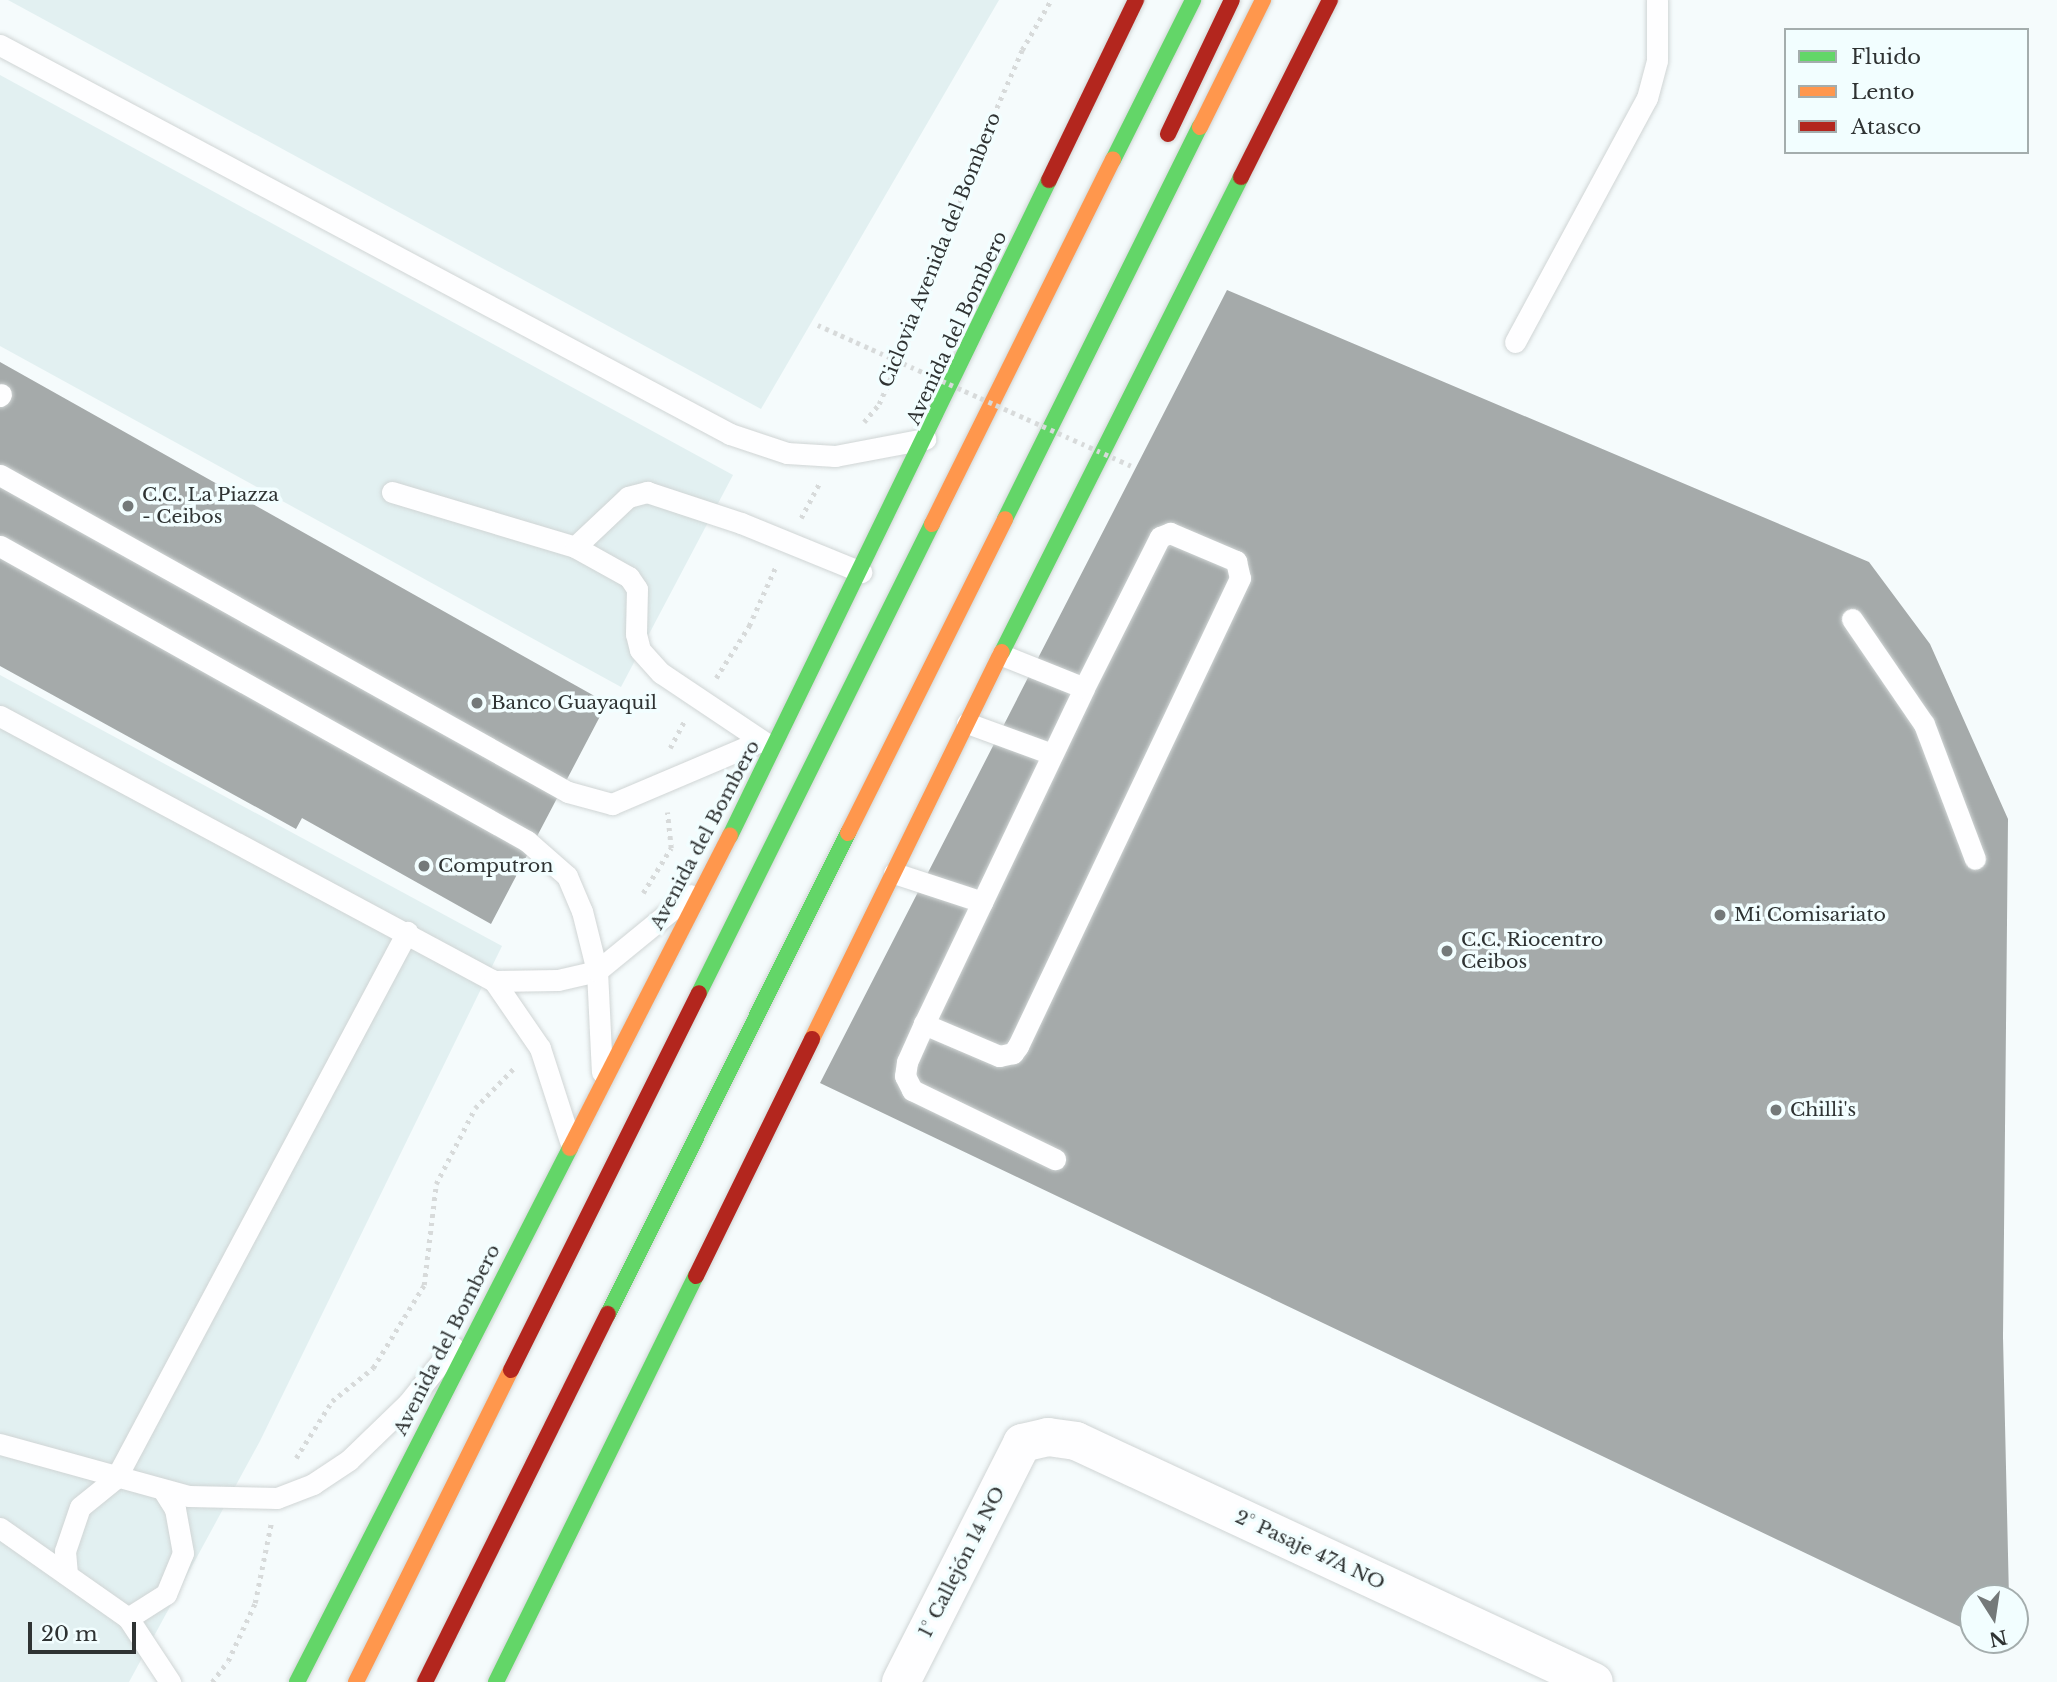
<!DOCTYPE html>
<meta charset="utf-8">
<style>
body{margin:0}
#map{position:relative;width:2057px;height:1682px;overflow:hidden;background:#f5fbfc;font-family:"Libre Baskerville",serif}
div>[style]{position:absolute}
.built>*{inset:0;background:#e2f0f1}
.building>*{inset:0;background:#a5aaaa}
.path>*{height:4.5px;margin-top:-2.25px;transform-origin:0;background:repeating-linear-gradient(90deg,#d7dada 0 3.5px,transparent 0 8.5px)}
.roads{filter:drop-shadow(0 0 2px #d0d5d5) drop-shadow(0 0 2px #d0d5d5)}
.lane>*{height:21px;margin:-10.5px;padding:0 10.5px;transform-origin:10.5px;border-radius:10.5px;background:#fefeff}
.street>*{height:38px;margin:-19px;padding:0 19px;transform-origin:19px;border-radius:19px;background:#fefeff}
.fast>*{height:16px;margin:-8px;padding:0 8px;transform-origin:8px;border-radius:8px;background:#63d668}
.slow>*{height:16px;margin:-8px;padding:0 8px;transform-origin:8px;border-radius:8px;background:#ff974d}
.jam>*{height:16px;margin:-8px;padding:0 8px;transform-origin:8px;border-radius:8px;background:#b3261e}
.path-bridge>*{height:4.5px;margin-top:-2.25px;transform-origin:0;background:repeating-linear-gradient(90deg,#d7dada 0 3.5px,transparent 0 8.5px)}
.dots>*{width:19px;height:19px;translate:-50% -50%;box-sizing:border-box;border:4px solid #f2feff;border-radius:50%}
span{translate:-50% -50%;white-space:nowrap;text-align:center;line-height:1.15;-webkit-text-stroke:7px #f2feff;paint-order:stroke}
.street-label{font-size:19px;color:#2f3333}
.poi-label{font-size:19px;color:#2f3333}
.left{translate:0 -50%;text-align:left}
.legend{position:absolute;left:1784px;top:28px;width:245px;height:126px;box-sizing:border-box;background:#f2feff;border:2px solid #a4adad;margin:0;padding:9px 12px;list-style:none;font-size:21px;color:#2f3333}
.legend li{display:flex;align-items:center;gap:14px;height:35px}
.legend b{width:35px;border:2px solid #a4adad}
.north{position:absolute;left:1959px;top:1584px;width:70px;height:70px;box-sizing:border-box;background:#f2feff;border:2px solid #a4adad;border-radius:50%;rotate:168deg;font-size:19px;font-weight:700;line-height:28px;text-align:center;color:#2f3333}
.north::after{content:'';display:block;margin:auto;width:24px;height:32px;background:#747979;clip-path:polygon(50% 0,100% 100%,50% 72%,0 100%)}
.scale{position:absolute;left:28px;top:1622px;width:108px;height:32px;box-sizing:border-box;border:4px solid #2f3333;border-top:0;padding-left:9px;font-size:21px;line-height:24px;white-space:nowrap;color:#2f3333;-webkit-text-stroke:5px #f2feff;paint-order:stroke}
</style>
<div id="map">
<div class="built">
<div style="clip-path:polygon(8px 0,999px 0,761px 409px)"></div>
<div style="clip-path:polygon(0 75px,733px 475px,621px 687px,0 346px)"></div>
<div style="clip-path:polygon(0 675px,502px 946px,260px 1441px,129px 1682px,0 1682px)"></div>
</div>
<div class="building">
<div style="clip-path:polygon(1227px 290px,1869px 562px,1930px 644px,2008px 819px,2003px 1337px,2009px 1598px,1973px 1598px,1973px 1633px,820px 1083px)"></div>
<div style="clip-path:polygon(0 362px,607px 703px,491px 924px,302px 818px,296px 829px,0 666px)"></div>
</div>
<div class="path">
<div style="left:864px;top:422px;width:23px;rotate:-50deg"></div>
<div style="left:879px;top:404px;width:105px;rotate:-65.9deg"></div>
<div style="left:922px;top:308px;width:180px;rotate:-70.2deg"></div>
<div style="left:983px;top:139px;width:97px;rotate:-66.3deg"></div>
<div style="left:1022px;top:50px;width:58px;rotate:-59.9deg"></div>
<div style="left:801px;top:518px;width:41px;rotate:-62.2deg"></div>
<div style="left:716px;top:678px;width:62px;rotate:-57.6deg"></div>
<div style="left:749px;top:626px;width:66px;rotate:-65.8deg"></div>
<div style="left:670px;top:748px;width:30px;rotate:-62deg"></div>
<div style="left:643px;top:893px;width:53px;rotate:-58.1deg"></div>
<div style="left:671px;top:848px;width:36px;rotate:-96deg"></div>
<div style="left:296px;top:1458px;width:67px;rotate:-57.7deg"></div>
<div style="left:332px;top:1401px;width:53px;rotate:-38.8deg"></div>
<div style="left:373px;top:1368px;width:97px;rotate:-58.4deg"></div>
<div style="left:424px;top:1285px;width:102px;rotate:-83.2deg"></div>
<div style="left:436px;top:1184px;width:85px;rotate:-62.8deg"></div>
<div style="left:475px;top:1108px;width:59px;rotate:-45.7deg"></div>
<div style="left:212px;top:1682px;width:26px;rotate:-53deg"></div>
<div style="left:228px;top:1661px;width:64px;rotate:-65deg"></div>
<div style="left:255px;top:1603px;width:81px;rotate:-78.6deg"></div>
</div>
<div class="roads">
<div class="lane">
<div style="left:0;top:45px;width:827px;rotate:28.05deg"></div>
<div style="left:730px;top:434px;width:60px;rotate:18.4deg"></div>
<div style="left:787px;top:453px;width:48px;rotate:3.6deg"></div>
<div style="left:835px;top:456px;width:92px;rotate:-10.7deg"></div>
<div style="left:1515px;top:342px;width:277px;rotate:-61.6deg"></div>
<div style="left:1647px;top:98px;width:39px;rotate:-75deg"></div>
<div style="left:1657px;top:60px;width:60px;rotate:-90deg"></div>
<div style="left:0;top:396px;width:2px;rotate:-63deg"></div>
<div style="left:0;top:475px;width:650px;rotate:29.17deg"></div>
<div style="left:568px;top:792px;width:46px;rotate:15.3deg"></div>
<div style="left:612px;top:804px;width:159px;rotate:-23deg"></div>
<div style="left:392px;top:492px;width:191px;rotate:16.7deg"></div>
<div style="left:575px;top:547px;width:73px;rotate:-43.3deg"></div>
<div style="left:628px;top:497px;width:20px;rotate:-15deg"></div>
<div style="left:647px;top:492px;width:99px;rotate:18.3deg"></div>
<div style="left:741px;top:523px;width:130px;rotate:22.2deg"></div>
<div style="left:1170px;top:533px;width:72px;rotate:23deg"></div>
<div style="left:1236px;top:561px;width:17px;rotate:77deg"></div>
<div style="left:1240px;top:578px;width:518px;rotate:115.38deg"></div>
<div style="left:1018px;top:1046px;width:9px;rotate:126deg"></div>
<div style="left:1013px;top:1053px;width:14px;rotate:168deg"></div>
<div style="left:999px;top:1056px;width:82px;rotate:-156.9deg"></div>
<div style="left:924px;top:1024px;width:372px;rotate:-64.5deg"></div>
<div style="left:1084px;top:688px;width:169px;rotate:-63.3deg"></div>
<div style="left:1160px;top:537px;width:11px;rotate:-22deg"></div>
<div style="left:0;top:546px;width:604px;rotate:29.24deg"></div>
<div style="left:527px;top:841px;width:53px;rotate:41.2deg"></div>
<div style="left:567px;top:876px;width:38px;rotate:67deg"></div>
<div style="left:582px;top:911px;width:62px;rotate:76deg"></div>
<div style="left:597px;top:971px;width:101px;rotate:87.2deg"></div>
<div style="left:575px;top:547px;width:62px;rotate:29.1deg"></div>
<div style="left:629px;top:577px;width:14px;rotate:56deg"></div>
<div style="left:637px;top:589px;width:45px;rotate:91.3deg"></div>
<div style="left:636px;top:634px;width:16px;rotate:76deg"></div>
<div style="left:640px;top:650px;width:31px;rotate:48deg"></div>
<div style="left:661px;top:673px;width:128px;rotate:33.8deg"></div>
<div style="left:1852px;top:619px;width:127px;rotate:55.6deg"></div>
<div style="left:1924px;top:724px;width:144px;rotate:69.3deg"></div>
<div style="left:1002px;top:655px;width:88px;rotate:21.9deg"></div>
<div style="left:0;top:716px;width:561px;rotate:28.21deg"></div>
<div style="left:967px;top:723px;width:90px;rotate:20deg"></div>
<div style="left:894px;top:873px;width:93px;rotate:18.2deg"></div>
<div style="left:924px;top:1024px;width:42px;rotate:114.1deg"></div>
<div style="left:907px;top:1062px;width:14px;rotate:98deg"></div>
<div style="left:905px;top:1076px;width:16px;rotate:63deg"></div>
<div style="left:912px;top:1090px;width:159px;rotate:25.8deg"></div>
<div style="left:570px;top:1141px;width:98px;rotate:-107.9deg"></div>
<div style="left:540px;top:1048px;width:81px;rotate:-124.5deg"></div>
<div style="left:494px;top:981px;width:64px;rotate:-0.9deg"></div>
<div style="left:558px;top:980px;width:40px;rotate:-13deg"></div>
<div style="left:597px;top:971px;width:120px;rotate:-39.3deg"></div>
<div style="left:0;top:1444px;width:196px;rotate:15.4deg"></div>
<div style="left:189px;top:1496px;width:88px;rotate:1.3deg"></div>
<div style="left:277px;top:1498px;width:39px;rotate:-21deg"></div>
<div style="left:313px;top:1484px;width:43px;rotate:-33.7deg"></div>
<div style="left:349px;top:1460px;width:82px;rotate:-44deg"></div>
<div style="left:408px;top:1403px;width:72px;rotate:-51.2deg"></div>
<div style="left:0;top:1528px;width:156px;rotate:35.1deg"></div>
<div style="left:128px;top:1618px;width:77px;rotate:56.7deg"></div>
<div style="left:67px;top:1574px;width:23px;rotate:-95deg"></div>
<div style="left:65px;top:1551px;width:46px;rotate:-71.2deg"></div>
<div style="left:80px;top:1507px;width:46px;rotate:-38.9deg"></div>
<div style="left:116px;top:1478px;width:619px;rotate:-61.94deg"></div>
<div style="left:128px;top:1618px;width:45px;rotate:-32.3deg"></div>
<div style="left:166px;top:1594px;width:44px;rotate:-67.5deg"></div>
<div style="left:183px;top:1553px;width:45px;rotate:-100.3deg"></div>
<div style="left:175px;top:1509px;width:22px;rotate:-122deg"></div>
</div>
<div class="street">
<div style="left:901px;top:1682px;width:268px;rotate:-63.1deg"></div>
<div style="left:1022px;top:1443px;width:27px;rotate:-13deg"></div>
<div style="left:1048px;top:1437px;width:28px;rotate:8deg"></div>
<div style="left:1076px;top:1441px;width:571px;rotate:24.95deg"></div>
</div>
<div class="fast">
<div style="left:1113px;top:160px;width:179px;rotate:-63.4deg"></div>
<div style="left:1005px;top:519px;width:438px;rotate:-63.6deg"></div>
<div style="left:1002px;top:652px;width:532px;rotate:-63.29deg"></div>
<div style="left:730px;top:836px;width:729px;rotate:-64.07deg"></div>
<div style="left:699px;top:993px;width:524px;rotate:-63.58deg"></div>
<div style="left:608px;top:1314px;width:538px;rotate:-63.48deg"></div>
<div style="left:297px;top:1682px;width:600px;rotate:-62.92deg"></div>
<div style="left:496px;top:1682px;width:453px;rotate:-63.8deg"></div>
</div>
<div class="slow">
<div style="left:1200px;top:127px;width:142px;rotate:-63.6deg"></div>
<div style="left:932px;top:524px;width:407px;rotate:-63.6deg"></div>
<div style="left:848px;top:833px;width:351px;rotate:-63.4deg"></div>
<div style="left:812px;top:1039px;width:431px;rotate:-63.9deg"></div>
<div style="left:570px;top:1148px;width:351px;rotate:-62.9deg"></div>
<div style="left:356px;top:1682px;width:348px;rotate:-63.6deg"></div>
</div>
<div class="jam">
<div style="left:1168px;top:134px;width:148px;rotate:-64.5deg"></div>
<div style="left:1241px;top:177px;width:198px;rotate:-63.3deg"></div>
<div style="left:1049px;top:180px;width:200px;rotate:-64.2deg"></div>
<div style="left:696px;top:1276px;width:264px;rotate:-63.9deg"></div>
<div style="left:511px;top:1370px;width:421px;rotate:-63.5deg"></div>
<div style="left:425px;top:1682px;width:411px;rotate:-63.6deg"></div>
</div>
</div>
<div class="path-bridge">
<div style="left:818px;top:325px;width:344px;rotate:24.2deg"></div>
</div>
<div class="dots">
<div style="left:128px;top:506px;background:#747979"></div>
<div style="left:477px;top:703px;background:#747979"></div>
<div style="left:424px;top:866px;background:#747979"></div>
<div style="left:1720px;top:915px;background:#747979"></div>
<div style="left:1447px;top:951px;background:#747979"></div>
<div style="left:1776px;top:1110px;background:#747979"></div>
</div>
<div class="street-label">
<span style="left:940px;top:250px;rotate:-68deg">Ciclovia Avenida del Bombero</span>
<span style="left:957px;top:328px;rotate:-65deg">Avenida del Bombero</span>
<span style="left:705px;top:835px;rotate:-62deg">Avenida del Bombero</span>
<span style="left:447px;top:1340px;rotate:-63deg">Avenida del Bombero</span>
<span style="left:1310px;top:1550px;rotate:25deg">2° Pasaje 47A NO</span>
<span style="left:962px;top:1562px;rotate:-63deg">1° Callejón 14 NO</span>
</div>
<div class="poi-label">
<span class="left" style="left:142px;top:506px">C.C. La Piazza<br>- Ceibos</span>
<span class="left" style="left:491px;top:703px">Banco Guayaquil</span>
<span class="left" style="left:438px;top:866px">Computron</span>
<span class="left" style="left:1734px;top:915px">Mi Comisariato</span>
<span class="left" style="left:1461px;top:951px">C.C. Riocentro<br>Ceibos</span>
<span class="left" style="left:1790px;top:1110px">Chilli's</span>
</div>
<ul class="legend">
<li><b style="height:9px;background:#63d668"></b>Fluido</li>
<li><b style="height:9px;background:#ff974d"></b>Lento</li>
<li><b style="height:9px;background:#b3261e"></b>Atasco</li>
</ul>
<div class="north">N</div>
<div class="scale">20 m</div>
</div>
